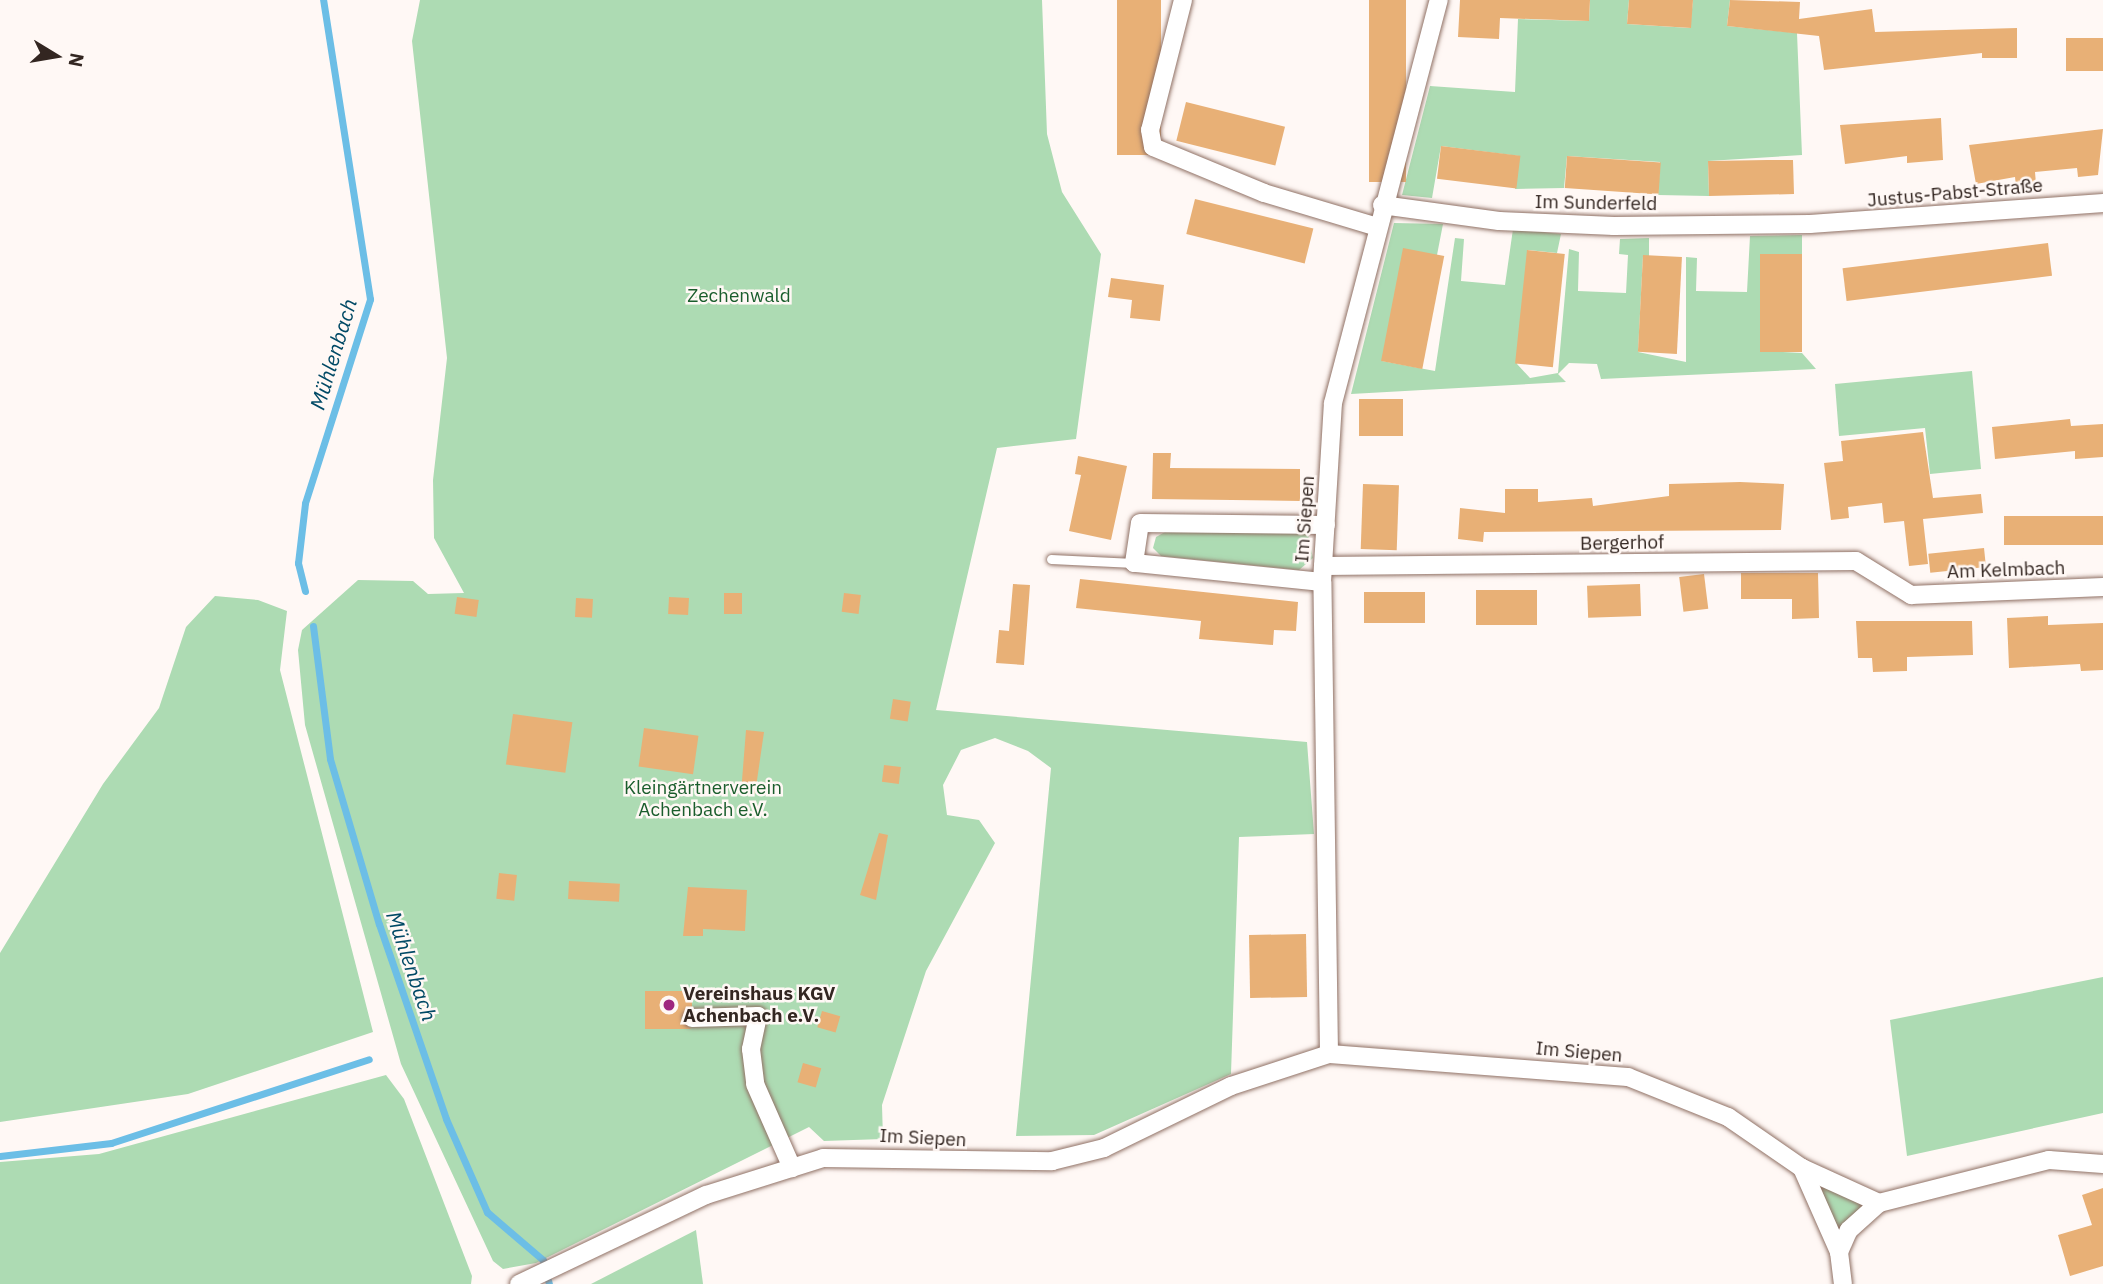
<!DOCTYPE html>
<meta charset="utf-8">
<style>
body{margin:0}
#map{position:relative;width:2103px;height:1284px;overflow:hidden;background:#fff8f5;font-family:"IBM Plex Sans",sans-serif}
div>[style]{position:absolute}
.green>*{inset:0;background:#addbb3}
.stream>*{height:7px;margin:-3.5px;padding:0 3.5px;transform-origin:3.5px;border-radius:3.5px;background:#6cbee6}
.building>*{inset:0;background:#e8b076;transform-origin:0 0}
.roads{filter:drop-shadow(0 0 2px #907165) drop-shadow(0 0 2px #907165)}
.service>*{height:9px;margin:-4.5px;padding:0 4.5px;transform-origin:4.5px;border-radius:4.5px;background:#fff}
.minor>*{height:18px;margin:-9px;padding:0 9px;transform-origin:9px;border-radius:9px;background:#fff}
.dots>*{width:19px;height:19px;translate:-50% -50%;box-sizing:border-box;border:4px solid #fff8f5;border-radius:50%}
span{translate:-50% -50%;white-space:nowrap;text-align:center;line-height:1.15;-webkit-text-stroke:5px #fff8f5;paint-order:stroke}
.street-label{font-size:19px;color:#332621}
.park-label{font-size:19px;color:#1a5d2c}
.poi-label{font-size:19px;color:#332621;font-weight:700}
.left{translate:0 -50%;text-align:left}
.water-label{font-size:21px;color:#014965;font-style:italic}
.north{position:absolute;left:21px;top:21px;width:70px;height:70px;-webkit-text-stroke:5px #fff8f5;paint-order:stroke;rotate:101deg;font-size:19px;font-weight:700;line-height:28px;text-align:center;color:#332621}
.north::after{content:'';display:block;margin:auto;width:24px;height:32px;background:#332621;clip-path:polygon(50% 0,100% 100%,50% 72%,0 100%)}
</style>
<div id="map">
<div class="green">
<div style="clip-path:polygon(420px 0,1042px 0,1047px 134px,1062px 192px,1101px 254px,1076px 439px,997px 448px,936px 710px,1307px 742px,1314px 834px,1239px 837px,1231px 1074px,1094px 1135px,1016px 1136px,1051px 768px,1028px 751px,995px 738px,961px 750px,943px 785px,947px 815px,979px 820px,995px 843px,926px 971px,882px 1105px,883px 1139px,824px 1141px,809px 1127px,536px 1263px,503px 1269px,493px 1261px,401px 1064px,305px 725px,298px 650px,302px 630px,358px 580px,413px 581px,428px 594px,464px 593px,434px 538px,433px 480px,447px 358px,412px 41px)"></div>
<div style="clip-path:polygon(1590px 0,1629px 0,1627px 24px,1690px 28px,1693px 0,1730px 0,1727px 26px,1797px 33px,1802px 155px,1708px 161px,1709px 196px,1658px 195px,1660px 162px,1567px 156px,1564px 188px,1515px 189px,1519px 156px,1441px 146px,1432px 198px,1402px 195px,1430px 86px,1515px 92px,1518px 19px,1589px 21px)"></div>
<div style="clip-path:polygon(1394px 223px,1443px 224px,1437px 255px,1382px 361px,1435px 371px,1455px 238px,1464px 239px,1461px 281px,1505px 285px,1513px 229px,1561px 234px,1557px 253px,1528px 250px,1517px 364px,1530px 378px,1558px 373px,1569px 249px,1579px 252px,1578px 291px,1626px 293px,1628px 255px,1619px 254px,1620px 239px,1649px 238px,1649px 256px,1643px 256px,1638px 352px,1686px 362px,1686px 257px,1697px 258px,1696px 291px,1747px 292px,1750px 236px,1802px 235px,1802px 254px,1760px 255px,1761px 351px,1802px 353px,1816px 369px,1601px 379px,1597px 364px,1569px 363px,1558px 374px,1566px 382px,1351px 394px)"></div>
<div style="clip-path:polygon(1972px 371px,1981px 469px,1930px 474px,1925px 428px,1839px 436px,1835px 384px)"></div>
<div style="clip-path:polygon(1165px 532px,1295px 532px,1308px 535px,1313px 558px,1299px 570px,1161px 556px,1153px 548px,1156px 537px)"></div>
<div style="clip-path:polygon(215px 596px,258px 600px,287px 611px,280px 670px,373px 1032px,188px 1094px,0 1122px,0 953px,103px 784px,159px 708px,186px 627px)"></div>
<div style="clip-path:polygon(2103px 977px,2103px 1113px,1907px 1156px,1890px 1020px)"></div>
<div style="clip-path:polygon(386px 1075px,404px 1099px,472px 1276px,471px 1284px,0 1284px,0 1162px,99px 1154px)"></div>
<div style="clip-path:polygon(1802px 1168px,1879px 1203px,1839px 1252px)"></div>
<div style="clip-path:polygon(696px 1230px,703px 1284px,591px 1284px)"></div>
</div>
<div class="stream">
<div style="left:305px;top:591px;width:29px;rotate:-104deg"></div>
<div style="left:298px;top:563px;width:60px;rotate:-83.3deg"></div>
<div style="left:305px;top:503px;width:214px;rotate:-72.3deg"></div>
<div style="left:370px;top:299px;width:303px;rotate:-98.9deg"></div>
<div style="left:313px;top:626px;width:134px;rotate:82.7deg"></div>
<div style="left:330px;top:759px;width:172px;rotate:73.5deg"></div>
<div style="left:379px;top:924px;width:206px;rotate:71deg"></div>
<div style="left:446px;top:1119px;width:102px;rotate:66.2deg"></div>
<div style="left:487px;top:1212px;width:74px;rotate:40.6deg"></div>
<div style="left:543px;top:1260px;width:25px;rotate:76deg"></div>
<div style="left:0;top:1156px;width:112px;rotate:-6.7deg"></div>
<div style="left:111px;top:1143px;width:271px;rotate:-18deg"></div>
</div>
<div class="building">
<div style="left:1117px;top:0;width:44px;height:155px"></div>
<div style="left:1369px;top:0;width:37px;height:182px"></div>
<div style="clip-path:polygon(1460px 0,1590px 0,1589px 21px,1500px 18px,1499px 39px,1458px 37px)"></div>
<div style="clip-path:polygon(1629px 0,1693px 0,1691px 28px,1627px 24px)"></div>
<div style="clip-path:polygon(1730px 0,1800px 2px,1799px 19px,1872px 9px,1875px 32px,2017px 28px,2017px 58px,1982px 58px,1982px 53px,1824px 70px,1819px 36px,1727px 26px)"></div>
<div style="left:2103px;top:38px;width:33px;height:37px;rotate:90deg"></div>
<div style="left:1186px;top:102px;width:102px;height:40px;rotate:14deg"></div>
<div style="clip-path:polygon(1941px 118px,1943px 160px,1907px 163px,1907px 156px,1845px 164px,1840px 125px)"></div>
<div style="clip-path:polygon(2103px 129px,2098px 175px,2078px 177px,2077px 168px,2035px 172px,2036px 184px,2016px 187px,2015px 177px,1976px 184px,1969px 145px)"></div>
<div style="left:1441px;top:146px;width:80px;height:33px;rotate:7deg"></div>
<div style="left:1567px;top:156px;width:94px;height:32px;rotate:4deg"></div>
<div style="clip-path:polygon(1767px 160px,1793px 160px,1794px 194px,1709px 196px,1708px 161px)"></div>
<div style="left:1195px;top:199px;width:122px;height:36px;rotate:14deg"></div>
<div style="left:2048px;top:243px;width:33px;height:207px;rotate:83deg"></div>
<div style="left:1403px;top:248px;width:42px;height:115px;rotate:11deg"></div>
<div style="left:1527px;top:250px;width:38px;height:114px;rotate:6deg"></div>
<div style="left:1760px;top:254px;width:42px;height:98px"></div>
<div style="left:1643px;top:255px;width:39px;height:97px;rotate:3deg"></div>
<div style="clip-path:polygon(1111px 278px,1164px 285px,1160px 321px,1130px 318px,1132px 300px,1108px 297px)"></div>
<div style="left:1359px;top:399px;width:44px;height:37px"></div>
<div style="clip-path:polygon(2070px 419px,2071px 426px,2103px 424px,2103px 457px,2075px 459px,2075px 451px,1995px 459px,1992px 427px)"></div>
<div style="clip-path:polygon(1923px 432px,1933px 498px,1981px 494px,1983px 513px,1923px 519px,1928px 564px,1909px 566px,1904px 521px,1884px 523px,1882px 503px,1848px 507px,1849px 518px,1831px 520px,1824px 463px,1843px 461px,1841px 441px)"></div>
<div style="clip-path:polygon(1153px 453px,1171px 453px,1170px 468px,1300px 469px,1300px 501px,1152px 499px)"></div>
<div style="clip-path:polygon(1078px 456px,1127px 466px,1111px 540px,1069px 531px,1081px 475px,1075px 474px)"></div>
<div style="clip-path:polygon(1740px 482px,1784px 484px,1781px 530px,1484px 532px,1483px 542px,1458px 539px,1460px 508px,1505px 513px,1505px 489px,1538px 489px,1538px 502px,1592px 498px,1593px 506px,1669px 496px,1669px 484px)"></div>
<div style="left:1363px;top:484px;width:36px;height:65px;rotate:2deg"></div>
<div style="left:2103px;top:516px;width:29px;height:99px;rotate:90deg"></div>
<div style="left:1984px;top:548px;width:19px;height:56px;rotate:84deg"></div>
<div style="clip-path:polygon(1741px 573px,1818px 573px,1819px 618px,1792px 619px,1792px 599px,1741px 599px)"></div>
<div style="left:1704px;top:574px;width:35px;height:25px;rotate:83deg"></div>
<div style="clip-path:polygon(1080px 579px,1298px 602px,1296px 631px,1274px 630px,1273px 645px,1199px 639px,1201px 621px,1076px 608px)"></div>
<div style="clip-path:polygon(1013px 584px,1030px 585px,1024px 665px,996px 663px,999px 630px,1009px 631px)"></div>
<div style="left:1640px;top:584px;width:32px;height:53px;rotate:88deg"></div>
<div style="left:1476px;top:590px;width:61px;height:35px"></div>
<div style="left:1364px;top:592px;width:61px;height:31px"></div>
<div style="left:724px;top:593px;width:18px;height:21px"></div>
<div style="left:844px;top:593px;width:17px;height:19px;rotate:7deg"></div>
<div style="left:457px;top:597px;width:22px;height:17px;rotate:8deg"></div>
<div style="left:669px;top:597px;width:20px;height:17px;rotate:3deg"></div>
<div style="left:576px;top:598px;width:17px;height:19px;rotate:3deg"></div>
<div style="clip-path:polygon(2048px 616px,2048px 625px,2103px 623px,2103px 670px,2081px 671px,2080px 664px,2009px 668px,2007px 618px)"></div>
<div style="clip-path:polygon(1856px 621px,1972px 621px,1973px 655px,1907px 657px,1907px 671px,1873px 672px,1872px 658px,1858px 658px)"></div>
<div style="left:893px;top:699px;width:18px;height:20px;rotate:9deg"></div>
<div style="left:513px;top:714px;width:60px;height:51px;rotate:8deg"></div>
<div style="left:644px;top:728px;width:55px;height:39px;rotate:8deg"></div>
<div style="clip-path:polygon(746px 730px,764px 732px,755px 794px,741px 793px)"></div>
<div style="left:884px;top:765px;width:17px;height:17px;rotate:7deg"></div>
<div style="clip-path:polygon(879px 833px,888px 835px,876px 900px,860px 895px)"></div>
<div style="left:499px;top:873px;width:18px;height:26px;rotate:6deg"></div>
<div style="left:569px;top:881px;width:51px;height:18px;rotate:3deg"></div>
<div style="clip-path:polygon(688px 887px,747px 890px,745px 931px,703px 929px,703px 936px,683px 936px)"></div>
<div style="left:1306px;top:934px;width:63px;height:57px;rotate:89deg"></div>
<div style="clip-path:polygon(645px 991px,692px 991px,692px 1007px,681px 1018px,691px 1029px,645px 1029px)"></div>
<div style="left:822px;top:1011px;width:19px;height:17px;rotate:16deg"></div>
<div style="left:803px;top:1063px;width:19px;height:20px;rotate:16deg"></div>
<div style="clip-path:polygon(2103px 1188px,2103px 1266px,2070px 1276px,2058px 1235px,2092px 1225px,2082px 1195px)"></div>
</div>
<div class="roads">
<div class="service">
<div style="left:1051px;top:559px;width:83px;rotate:2.8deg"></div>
</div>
<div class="minor">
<div style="left:1183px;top:0;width:134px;rotate:104.2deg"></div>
<div style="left:1150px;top:130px;width:17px;rotate:80deg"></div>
<div style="left:1153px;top:147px;width:120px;rotate:22.5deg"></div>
<div style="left:1264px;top:193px;width:118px;rotate:16.7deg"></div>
<div style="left:1382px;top:205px;width:118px;rotate:7.8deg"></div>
<div style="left:1499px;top:221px;width:115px;rotate:2.5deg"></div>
<div style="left:1614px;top:226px;width:196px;rotate:-0.6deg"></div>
<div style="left:1810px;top:224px;width:294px;rotate:-4.1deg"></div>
<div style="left:1323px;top:566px;width:533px;rotate:-0.54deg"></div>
<div style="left:1856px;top:561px;width:65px;rotate:31.7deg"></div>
<div style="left:1911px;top:595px;width:192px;rotate:-2.4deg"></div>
<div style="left:1322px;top:582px;width:189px;rotate:-174.2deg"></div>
<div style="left:1134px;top:563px;width:40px;rotate:-81.5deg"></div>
<div style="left:1140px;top:523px;width:186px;rotate:0.6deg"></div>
<div style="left:692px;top:1018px;width:66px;rotate:-1.7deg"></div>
<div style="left:758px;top:1016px;width:34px;rotate:102deg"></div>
<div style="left:751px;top:1049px;width:35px;rotate:83deg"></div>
<div style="left:755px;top:1084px;width:92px;rotate:66.2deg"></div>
<div style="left:1329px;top:1054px;width:472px;rotate:-90.8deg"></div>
<div style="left:1322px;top:582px;width:179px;rotate:-86.5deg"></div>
<div style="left:1333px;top:403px;width:417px;rotate:-75.3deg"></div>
<div style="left:1802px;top:1168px;width:92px;rotate:66.2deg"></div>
<div style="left:1839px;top:1252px;width:32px;rotate:83deg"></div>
<div style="left:1839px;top:1252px;width:24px;rotate:-66deg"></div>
<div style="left:1849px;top:1230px;width:40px;rotate:-42deg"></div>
<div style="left:1879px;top:1203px;width:175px;rotate:-14.2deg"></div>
<div style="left:2049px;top:1160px;width:54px;rotate:4.2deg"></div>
<div style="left:519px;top:1284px;width:207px;rotate:-25.5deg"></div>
<div style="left:706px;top:1195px;width:123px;rotate:-17.5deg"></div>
<div style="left:823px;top:1158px;width:229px;rotate:0.8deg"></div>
<div style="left:1052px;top:1161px;width:54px;rotate:-14deg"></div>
<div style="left:1104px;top:1148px;width:141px;rotate:-26deg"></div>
<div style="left:1231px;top:1086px;width:103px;rotate:-18.1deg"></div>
<div style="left:1329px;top:1054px;width:300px;rotate:4.4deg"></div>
<div style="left:1628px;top:1077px;width:108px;rotate:21.8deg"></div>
<div style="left:1728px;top:1117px;width:90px;rotate:34.6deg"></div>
<div style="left:1802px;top:1168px;width:85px;rotate:24.4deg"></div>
</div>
</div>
<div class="dots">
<div style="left:669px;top:1005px;background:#9f277f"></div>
</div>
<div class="street-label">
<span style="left:1955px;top:193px;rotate:-5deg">Justus-Pabst-Straße</span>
<span style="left:1596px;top:203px;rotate:1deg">Im Sunderfeld</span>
<span style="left:1305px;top:519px;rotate:-86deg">Im Siepen</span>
<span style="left:1622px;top:543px;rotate:-1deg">Bergerhof</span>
<span style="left:2006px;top:570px;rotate:-2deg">Am Kelmbach</span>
<span style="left:1579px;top:1052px;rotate:5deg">Im Siepen</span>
<span style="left:923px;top:1138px;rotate:3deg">Im Siepen</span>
</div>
<div class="park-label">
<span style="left:739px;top:296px">Zechenwald</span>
<span style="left:703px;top:799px">Kleingärtnerverein<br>Achenbach e.V.</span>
</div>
<div class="poi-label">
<span class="left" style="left:683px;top:1005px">Vereinshaus KGV<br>Achenbach e.V.</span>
</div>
<div class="water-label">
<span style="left:333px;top:354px;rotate:-73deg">Mühlenbach</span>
<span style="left:412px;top:966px;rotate:71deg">Mühlenbach</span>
</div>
<div class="north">N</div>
</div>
